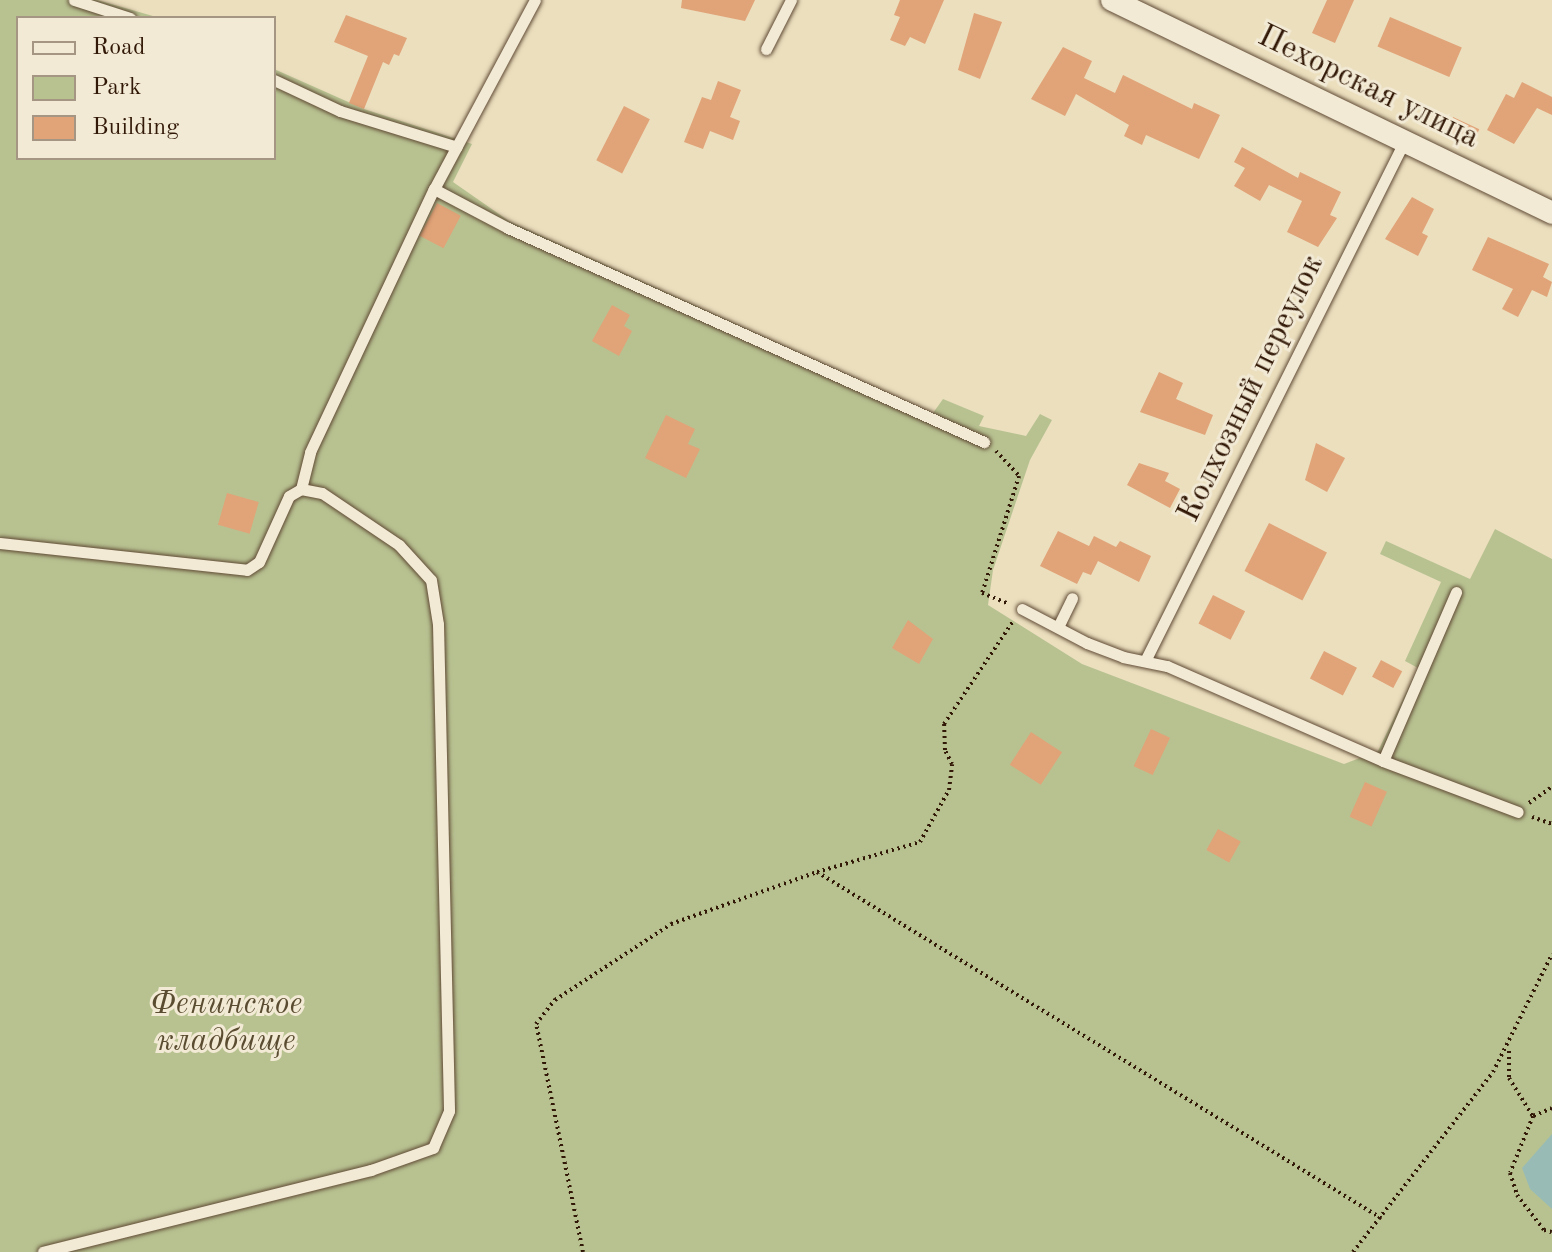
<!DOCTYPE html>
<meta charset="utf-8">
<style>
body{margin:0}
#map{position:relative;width:1552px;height:1252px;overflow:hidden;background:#ebdfbe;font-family:"Old Standard TT",serif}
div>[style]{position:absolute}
.green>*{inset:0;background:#b8c291}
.water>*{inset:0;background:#98bcb5}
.building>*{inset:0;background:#e1a378;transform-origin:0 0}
.path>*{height:4px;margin-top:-2px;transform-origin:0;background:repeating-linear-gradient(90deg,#321907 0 2px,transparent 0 6px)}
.roads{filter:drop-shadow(0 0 2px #604a35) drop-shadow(0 0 2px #604a35)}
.lane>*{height:11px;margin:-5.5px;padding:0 5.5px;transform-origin:5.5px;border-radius:5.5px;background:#f2ead5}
.street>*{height:22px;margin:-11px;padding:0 11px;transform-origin:11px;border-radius:11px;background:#f2ead5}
span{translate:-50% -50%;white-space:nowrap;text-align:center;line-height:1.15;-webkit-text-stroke:6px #f2ead5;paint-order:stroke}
.street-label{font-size:32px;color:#321907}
.park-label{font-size:32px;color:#5a4c30;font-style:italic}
.legend{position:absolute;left:16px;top:16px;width:260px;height:144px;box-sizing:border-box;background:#f2ead5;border:2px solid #a59683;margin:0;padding:10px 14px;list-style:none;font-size:24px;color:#321907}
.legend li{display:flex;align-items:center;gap:16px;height:40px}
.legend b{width:40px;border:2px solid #a59683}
</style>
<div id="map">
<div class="green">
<div style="clip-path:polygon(0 0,97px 0,160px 18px,18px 18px,18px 158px,274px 158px,274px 69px,364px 109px,472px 144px,453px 182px,509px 221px,933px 413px,943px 399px,984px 416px,979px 426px,1026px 436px,1040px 414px,1052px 420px,1030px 460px,993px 570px,988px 605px,1082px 664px,1344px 764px,1378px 751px,1418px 668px,1405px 661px,1441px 582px,1380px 554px,1386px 541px,1470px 579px,1495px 529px,1552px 559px,1552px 1252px,0 1252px)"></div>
</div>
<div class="water">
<div style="clip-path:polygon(1552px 1134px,1552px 1209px,1530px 1189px,1522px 1168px)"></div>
</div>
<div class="building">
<div style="clip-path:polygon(682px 0,755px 0,745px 21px,681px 8px)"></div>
<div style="clip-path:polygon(900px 0,944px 0,925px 44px,910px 37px,905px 46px,890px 40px,900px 17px,894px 15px)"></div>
<div style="clip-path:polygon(1327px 0,1354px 0,1335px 43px,1312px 33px)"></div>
<div style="clip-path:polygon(974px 13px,1002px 22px,980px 79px,958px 70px)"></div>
<div style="clip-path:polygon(346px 15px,407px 38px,399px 56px,394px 54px,389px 65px,383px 62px,364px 109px,349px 103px,368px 56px,334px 42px)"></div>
<div style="left:1390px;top:17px;width:78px;height:32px;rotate:23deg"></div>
<div style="clip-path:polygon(1063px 47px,1092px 61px,1084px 78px,1115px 93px,1123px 75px,1192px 109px,1194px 103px,1220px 115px,1199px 159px,1146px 135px,1142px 145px,1124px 136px,1129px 125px,1076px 94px,1065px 116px,1031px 99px)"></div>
<div style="clip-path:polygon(718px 81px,741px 90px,730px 117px,740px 121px,733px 140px,710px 131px,703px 149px,684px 142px,702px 97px,711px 100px)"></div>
<div style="clip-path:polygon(1522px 82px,1552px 97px,1552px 115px,1537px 108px,1514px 144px,1487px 130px,1506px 94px,1514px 98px)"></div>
<div style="left:624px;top:106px;width:29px;height:61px;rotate:27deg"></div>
<div style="left:1453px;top:117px;width:29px;height:21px;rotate:25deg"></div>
<div style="clip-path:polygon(1242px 147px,1298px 178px,1300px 172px,1341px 192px,1330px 215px,1337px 218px,1318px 247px,1287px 232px,1302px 201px,1269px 185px,1260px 201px,1234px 186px,1245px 168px,1234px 162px)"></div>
<div style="clip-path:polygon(1412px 197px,1434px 209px,1422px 233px,1428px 236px,1418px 256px,1385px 239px)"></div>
<div style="left:437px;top:203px;width:27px;height:37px;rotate:28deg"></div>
<div style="clip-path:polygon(1488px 237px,1549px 264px,1543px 277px,1552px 282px,1547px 297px,1532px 290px,1518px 317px,1502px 309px,1513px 289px,1472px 270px)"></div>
<div style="clip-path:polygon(612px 305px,630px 315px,624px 326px,632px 331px,619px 356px,592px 341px)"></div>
<div style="clip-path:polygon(1159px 372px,1183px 383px,1176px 399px,1213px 415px,1205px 435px,1140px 412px)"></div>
<div style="clip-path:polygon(666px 415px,695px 429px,688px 444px,700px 449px,686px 478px,645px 458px)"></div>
<div style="clip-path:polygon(1316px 443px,1345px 458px,1327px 492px,1305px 480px)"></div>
<div style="clip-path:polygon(1139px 463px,1169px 473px,1165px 481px,1180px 489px,1170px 508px,1127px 485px)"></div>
<div style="left:227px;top:493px;width:33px;height:33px;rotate:16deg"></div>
<div style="left:1269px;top:523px;width:65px;height:54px;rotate:27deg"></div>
<div style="clip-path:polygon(1058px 531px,1089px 546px,1094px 536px,1116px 547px,1120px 541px,1151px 556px,1139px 582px,1098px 561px,1091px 575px,1083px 572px,1077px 584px,1040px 566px)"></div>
<div style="left:1213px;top:595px;width:36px;height:32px;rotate:27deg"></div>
<div style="clip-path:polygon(908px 620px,933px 639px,919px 664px,892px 648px)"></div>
<div style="left:1324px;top:651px;width:37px;height:31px;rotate:27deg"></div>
<div style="left:1381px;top:660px;width:24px;height:19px;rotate:28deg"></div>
<div style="left:1151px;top:729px;width:21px;height:41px;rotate:25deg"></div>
<div style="left:1031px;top:732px;width:37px;height:39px;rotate:33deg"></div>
<div style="left:1365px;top:782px;width:24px;height:38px;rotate:24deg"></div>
<div style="left:1218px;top:829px;width:26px;height:24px;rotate:29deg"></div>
</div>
<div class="path">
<div style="left:996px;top:451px;width:34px;rotate:47deg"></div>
<div style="left:1019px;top:476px;width:123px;rotate:107.5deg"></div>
<div style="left:982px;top:593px;width:27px;rotate:22deg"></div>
<div style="left:1529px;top:803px;width:28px;rotate:-35deg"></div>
<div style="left:1532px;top:817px;width:21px;rotate:19deg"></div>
<div style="left:817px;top:872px;width:662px;rotate:31.53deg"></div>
<div style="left:1509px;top:1051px;width:27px;rotate:90deg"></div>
<div style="left:1509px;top:1078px;width:44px;rotate:58.1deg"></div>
<div style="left:1552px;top:1108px;width:21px;rotate:157deg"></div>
<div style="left:1533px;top:1116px;width:61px;rotate:112deg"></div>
<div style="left:1510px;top:1173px;width:23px;rotate:72deg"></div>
<div style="left:1517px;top:1195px;width:44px;rotate:52.4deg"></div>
<div style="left:1544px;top:1230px;width:8px;rotate:14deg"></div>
<div style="left:583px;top:1252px;width:233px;rotate:-101.6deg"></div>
<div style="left:536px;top:1024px;width:31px;rotate:-52deg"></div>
<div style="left:555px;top:1000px;width:139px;rotate:-33.2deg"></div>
<div style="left:671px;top:924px;width:155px;rotate:-19.6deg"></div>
<div style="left:817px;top:872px;width:107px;rotate:-16.2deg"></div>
<div style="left:920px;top:842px;width:60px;rotate:-60.9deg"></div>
<div style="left:949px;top:790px;width:26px;rotate:-83deg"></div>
<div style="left:952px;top:764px;width:16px;rotate:-117deg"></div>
<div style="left:945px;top:750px;width:26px;rotate:-92deg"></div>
<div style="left:944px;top:724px;width:125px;rotate:-56.1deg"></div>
<div style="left:1353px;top:1252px;width:228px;rotate:-52.1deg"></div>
<div style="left:1493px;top:1072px;width:132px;rotate:-63.4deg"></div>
</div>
<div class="roads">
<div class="lane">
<div style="left:74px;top:0;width:59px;rotate:17.8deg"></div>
<div style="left:766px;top:49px;width:55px;rotate:-63deg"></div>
<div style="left:274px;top:80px;width:73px;rotate:25.2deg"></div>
<div style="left:340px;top:111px;width:122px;rotate:17.1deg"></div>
<div style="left:434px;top:189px;width:84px;rotate:27.8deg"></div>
<div style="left:508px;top:228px;width:522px;rotate:24.21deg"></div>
<div style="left:301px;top:489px;width:38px;rotate:-76deg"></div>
<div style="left:310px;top:452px;width:291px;rotate:-64.8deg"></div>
<div style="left:434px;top:189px;width:214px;rotate:-61.9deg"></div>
<div style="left:0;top:543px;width:248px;rotate:6.2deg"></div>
<div style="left:247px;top:570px;width:14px;rotate:-34deg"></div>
<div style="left:259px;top:562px;width:72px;rotate:-65.6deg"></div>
<div style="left:289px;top:496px;width:14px;rotate:-30deg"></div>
<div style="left:301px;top:489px;width:21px;rotate:11deg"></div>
<div style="left:322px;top:493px;width:93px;rotate:34deg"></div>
<div style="left:399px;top:545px;width:47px;rotate:47.6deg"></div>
<div style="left:431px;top:580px;width:45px;rotate:81deg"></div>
<div style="left:438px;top:624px;width:487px;rotate:88.7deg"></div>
<div style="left:449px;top:1111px;width:40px;rotate:113.4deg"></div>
<div style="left:433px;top:1148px;width:66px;rotate:160.5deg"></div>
<div style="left:371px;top:1170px;width:338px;rotate:166deg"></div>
<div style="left:1022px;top:609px;width:73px;rotate:27.6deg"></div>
<div style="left:1087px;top:643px;width:39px;rotate:21deg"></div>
<div style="left:1123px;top:657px;width:45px;rotate:11.6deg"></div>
<div style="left:1167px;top:666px;width:236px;rotate:23.7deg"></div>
<div style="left:1383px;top:761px;width:144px;rotate:20.7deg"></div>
<div style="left:1058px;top:627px;width:32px;rotate:-64deg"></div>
<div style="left:1146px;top:659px;width:578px;rotate:-63.48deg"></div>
<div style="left:1383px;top:761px;width:184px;rotate:-66.6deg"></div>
</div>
<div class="street">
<div style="left:1112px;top:0;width:489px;rotate:25.8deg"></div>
</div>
</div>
<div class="street-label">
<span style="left:1368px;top:88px;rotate:26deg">Пехорская улица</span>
<span style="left:1252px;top:389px;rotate:-64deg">Колхозный переулок</span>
</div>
<div class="park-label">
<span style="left:226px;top:1024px">Фенинское<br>кладбище</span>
</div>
<ul class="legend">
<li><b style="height:10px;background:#f2ead5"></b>Road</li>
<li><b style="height:22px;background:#b8c291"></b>Park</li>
<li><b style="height:22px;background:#e1a378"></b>Building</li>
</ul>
</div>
